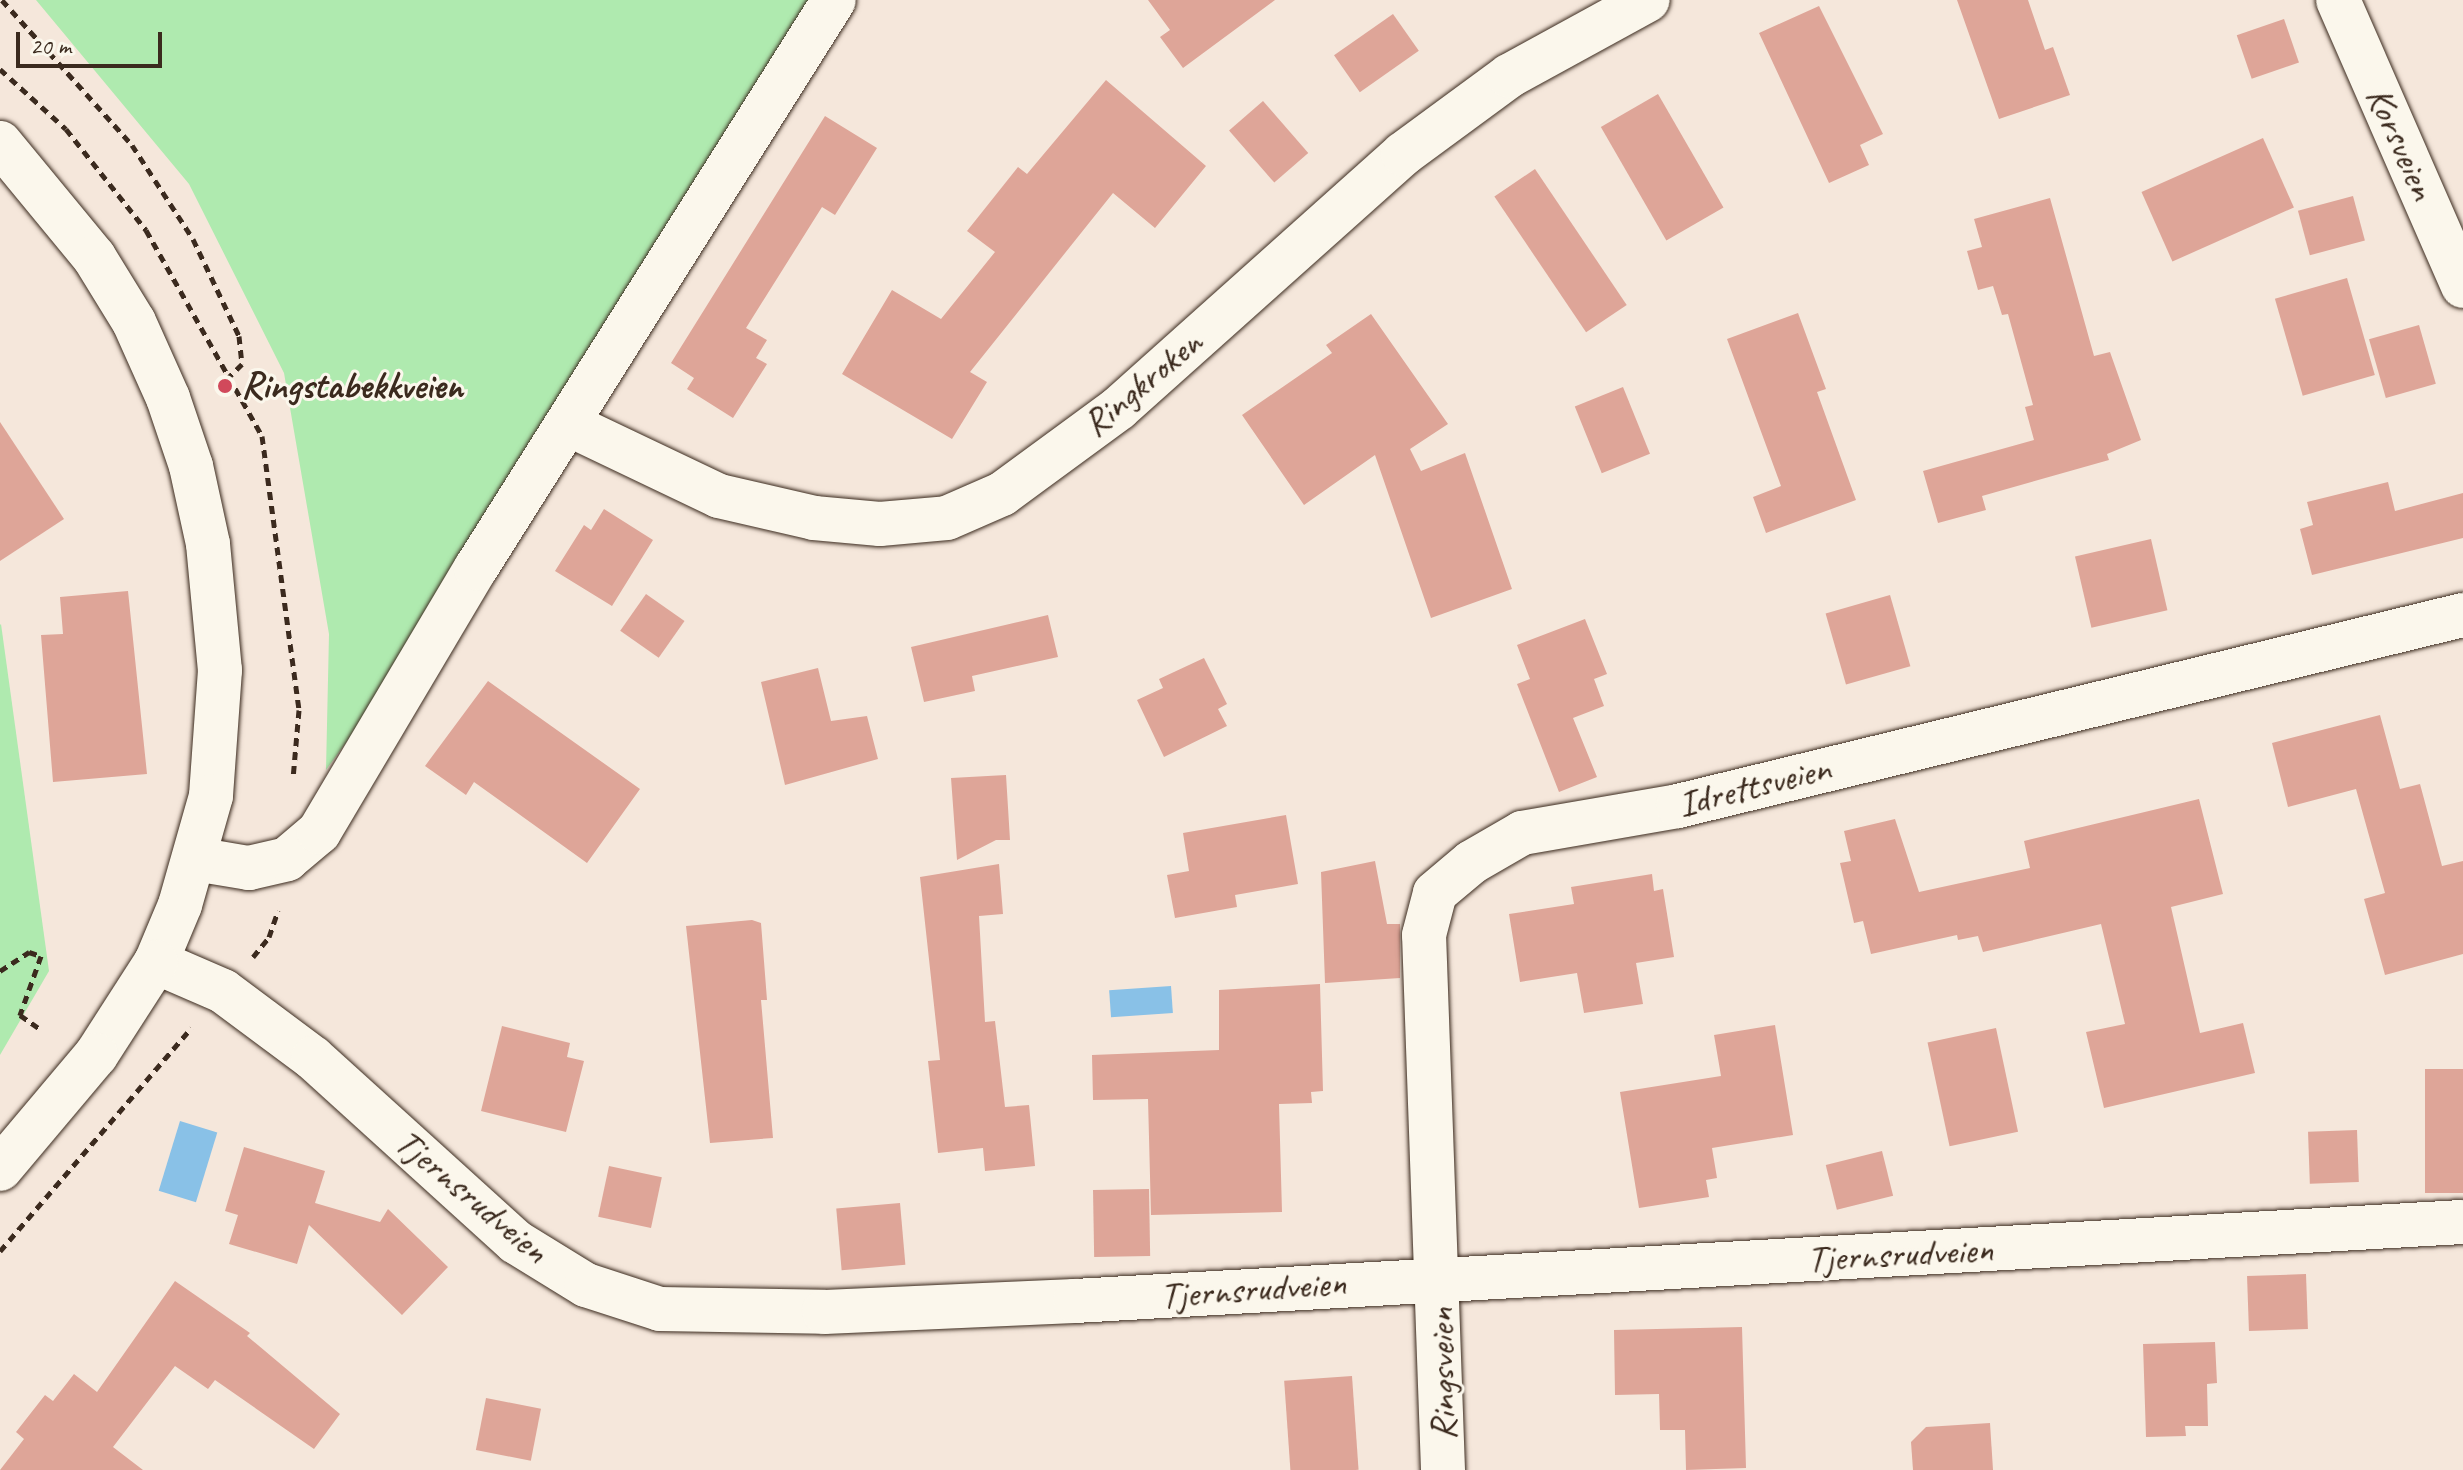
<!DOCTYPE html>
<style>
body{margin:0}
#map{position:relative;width:2463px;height:1470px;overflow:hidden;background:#f5e7db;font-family:Caveat,sans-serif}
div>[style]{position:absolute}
.green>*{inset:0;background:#afeaaf}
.water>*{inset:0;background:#89c1e7;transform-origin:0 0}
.building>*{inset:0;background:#dea598;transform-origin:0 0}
.path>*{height:5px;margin-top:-2.5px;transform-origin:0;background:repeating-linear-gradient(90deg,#3b2a1e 0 8px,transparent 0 14px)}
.roads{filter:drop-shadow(0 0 2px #3b2a1e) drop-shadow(0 0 2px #3b2a1e)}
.minor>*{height:44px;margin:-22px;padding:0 22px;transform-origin:22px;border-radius:22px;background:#fbf7ec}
.secondary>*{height:44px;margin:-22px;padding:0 22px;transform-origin:22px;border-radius:22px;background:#fbf7ec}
.dots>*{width:22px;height:22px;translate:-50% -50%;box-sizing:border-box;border:4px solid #fbf7ec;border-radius:50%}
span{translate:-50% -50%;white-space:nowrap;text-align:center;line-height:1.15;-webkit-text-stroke:6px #fbf7ec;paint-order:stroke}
.street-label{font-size:38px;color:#3b2a1e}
.poi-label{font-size:38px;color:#3b2a1e;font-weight:700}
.left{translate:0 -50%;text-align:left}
.scale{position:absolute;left:16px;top:32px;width:146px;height:36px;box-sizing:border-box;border:4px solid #3b2a1e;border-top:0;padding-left:10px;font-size:24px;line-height:28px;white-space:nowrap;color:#3b2a1e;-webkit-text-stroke:6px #fbf7ec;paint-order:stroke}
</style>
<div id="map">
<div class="green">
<div style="clip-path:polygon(36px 0,829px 0,556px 454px,326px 770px,329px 634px,284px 373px,189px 184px)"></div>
<div style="clip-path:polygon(1px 624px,49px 971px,0 1055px,0 625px)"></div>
</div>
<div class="water">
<div style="left:1171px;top:986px;width:27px;height:62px;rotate:86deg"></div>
<div style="left:180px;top:1121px;width:39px;height:73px;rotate:17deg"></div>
</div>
<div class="building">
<div style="clip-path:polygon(1148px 0,1275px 0,1183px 68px,1160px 37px,1170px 30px)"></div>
<div style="clip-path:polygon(1957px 0,2028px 0,2045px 50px,2053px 47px,2070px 95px,1999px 119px)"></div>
<div style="clip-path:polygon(1819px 6px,1883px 134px,1860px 145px,1869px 165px,1829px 183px,1759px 33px)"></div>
<div style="left:1393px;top:14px;width:45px;height:72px;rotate:55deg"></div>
<div style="left:2284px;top:19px;width:46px;height:50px;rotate:71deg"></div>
<div style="clip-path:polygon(1106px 80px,1206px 166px,1155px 228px,1113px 193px,970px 372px,987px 382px,952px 439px,842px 374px,892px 290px,941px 319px,995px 252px,967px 231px,1018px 167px,1027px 174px)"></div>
<div style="left:1658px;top:94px;width:131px;height:66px;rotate:60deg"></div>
<div style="left:1263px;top:101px;width:69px;height:45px;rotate:49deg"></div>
<div style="clip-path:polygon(825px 116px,877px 148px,835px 215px,822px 207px,746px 328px,767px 340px,756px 358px,767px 364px,733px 418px,687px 389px,694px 378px,671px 363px)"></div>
<div style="left:2263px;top:138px;width:76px;height:133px;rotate:66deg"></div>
<div style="left:1535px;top:169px;width:164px;height:49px;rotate:56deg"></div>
<div style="left:2353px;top:196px;width:46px;height:57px;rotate:75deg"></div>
<div style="clip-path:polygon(2050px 198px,2094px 356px,2110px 352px,2141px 440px,2107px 454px,2109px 460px,1982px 496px,1986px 510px,1938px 523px,1923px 471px,2034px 440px,2025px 407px,2033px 405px,2008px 314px,2002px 315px,1993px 286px,1978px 290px,1967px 251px,1982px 247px,1974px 219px)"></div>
<div style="left:2347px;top:278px;width:101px;height:75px;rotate:74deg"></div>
<div style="clip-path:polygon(1798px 313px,1826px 389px,1817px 392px,1856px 500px,1766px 533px,1753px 497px,1781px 486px,1727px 339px)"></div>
<div style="clip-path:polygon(1371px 314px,1448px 424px,1410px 449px,1421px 471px,1465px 453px,1512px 589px,1431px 618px,1375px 455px,1304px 505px,1242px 415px,1332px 353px,1326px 345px)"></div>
<div style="left:2419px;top:325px;width:61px;height:52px;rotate:74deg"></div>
<div style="left:1623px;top:387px;width:72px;height:52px;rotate:68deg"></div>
<div style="clip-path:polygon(0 422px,64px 519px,0 561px)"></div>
<div style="clip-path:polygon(2388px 482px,2395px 511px,2463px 493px,2463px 538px,2312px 575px,2300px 529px,2313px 525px,2307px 502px)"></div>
<div style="clip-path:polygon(604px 509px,653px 540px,612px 606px,555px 571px,584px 525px,591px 530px)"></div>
<div style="left:2151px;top:539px;width:73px;height:78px;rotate:77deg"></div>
<div style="clip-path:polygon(128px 591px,147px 774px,53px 782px,41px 635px,63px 634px,60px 597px)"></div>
<div style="left:646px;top:594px;width:47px;height:45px;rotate:35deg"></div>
<div style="left:1890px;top:595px;width:74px;height:67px;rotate:74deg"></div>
<div style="clip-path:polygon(1048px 615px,1058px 657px,972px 676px,975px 691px,924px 702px,911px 647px)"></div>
<div style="clip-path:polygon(1585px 619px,1607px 674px,1594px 679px,1604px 706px,1573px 718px,1597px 777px,1559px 792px,1517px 684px,1530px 679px,1517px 645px)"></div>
<div style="clip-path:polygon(1204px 658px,1227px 704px,1218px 709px,1227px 726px,1164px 757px,1137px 700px,1163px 688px,1159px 679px)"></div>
<div style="clip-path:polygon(818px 668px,831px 721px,867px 716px,878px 759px,785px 785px,761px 682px)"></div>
<div style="clip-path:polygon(488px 681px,640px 789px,587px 863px,474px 782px,466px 795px,425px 766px)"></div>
<div style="clip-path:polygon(2380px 715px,2400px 789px,2420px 784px,2442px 866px,2463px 861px,2463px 954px,2385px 975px,2364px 899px,2385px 893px,2356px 789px,2288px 807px,2272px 743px)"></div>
<div style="clip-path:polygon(1006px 775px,1010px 840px,996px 840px,957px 860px,951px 778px)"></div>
<div style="clip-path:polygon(2199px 799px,2223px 894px,2171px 907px,2200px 1033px,2243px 1023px,2255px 1073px,2104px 1108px,2086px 1032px,2125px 1024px,2101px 924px,1983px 952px,1978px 936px,1958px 940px,1957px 935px,1871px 954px,1863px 921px,1854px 923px,1840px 863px,1851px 861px,1844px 831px,1895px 819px,1919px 892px,2030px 868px,2024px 841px)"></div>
<div style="clip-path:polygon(1286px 815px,1298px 884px,1235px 895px,1237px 907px,1175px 918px,1167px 875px,1189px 871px,1183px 833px)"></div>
<div style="clip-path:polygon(1375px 861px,1387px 924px,1400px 924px,1400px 978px,1325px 983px,1321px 872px)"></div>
<div style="clip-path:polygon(999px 864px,1003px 914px,979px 916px,985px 1022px,995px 1021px,1005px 1107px,1029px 1105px,1035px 1166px,985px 1171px,983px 1148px,938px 1153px,928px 1061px,940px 1060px,920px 877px)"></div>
<div style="clip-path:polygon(1652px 874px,1654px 891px,1663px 889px,1674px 957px,1636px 963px,1643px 1004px,1584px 1013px,1577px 973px,1520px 982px,1509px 914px,1574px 904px,1571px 887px)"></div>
<div style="clip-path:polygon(752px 920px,761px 923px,767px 1000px,761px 1000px,773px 1138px,710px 1143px,686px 926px)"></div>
<div style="clip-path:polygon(1320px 984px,1323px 1091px,1311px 1092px,1312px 1103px,1279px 1104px,1282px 1212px,1151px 1215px,1148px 1099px,1093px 1100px,1092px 1055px,1219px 1050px,1219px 990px)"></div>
<div style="clip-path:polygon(1775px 1025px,1793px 1135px,1712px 1148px,1717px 1178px,1706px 1180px,1709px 1197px,1639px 1208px,1620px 1092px,1721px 1076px,1714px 1035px)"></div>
<div style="clip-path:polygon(502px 1026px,570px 1043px,567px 1057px,584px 1061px,566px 1132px,481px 1111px)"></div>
<div style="left:1996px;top:1028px;width:106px;height:70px;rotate:78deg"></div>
<div style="left:2463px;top:1069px;width:124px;height:38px;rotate:90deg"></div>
<div style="left:2357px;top:1130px;width:52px;height:49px;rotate:88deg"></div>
<div style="clip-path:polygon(244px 1147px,325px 1171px,315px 1203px,380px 1222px,388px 1209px,448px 1267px,402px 1315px,309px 1225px,297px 1264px,229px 1244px,238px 1215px,225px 1211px)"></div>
<div style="left:1882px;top:1151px;width:46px;height:58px;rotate:76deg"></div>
<div style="left:609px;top:1166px;width:54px;height:52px;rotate:12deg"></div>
<div style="left:1149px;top:1189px;width:67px;height:56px;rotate:89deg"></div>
<div style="left:900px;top:1203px;width:62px;height:64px;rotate:85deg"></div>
<div style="left:2306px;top:1274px;width:55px;height:59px;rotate:88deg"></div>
<div style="clip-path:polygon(175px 1281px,250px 1333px,247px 1336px,340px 1414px,314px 1449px,215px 1380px,208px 1389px,175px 1366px,113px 1447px,143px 1470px,0 1470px,24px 1439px,16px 1432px,45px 1395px,53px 1401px,74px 1374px,97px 1392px)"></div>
<div style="clip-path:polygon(1742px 1327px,1746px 1468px,1686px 1470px,1685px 1430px,1660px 1430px,1659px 1394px,1615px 1395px,1614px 1330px)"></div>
<div style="clip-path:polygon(2215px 1342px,2217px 1383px,2207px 1384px,2208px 1426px,2185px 1426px,2186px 1436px,2146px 1437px,2143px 1344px)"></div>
<div style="left:1352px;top:1376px;width:94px;height:68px;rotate:86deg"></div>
<div style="left:486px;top:1398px;width:56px;height:53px;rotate:11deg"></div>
<div style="clip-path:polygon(1990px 1423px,1993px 1470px,1913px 1470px,1911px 1442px,1926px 1427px)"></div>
</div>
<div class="path">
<div style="left:2px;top:0;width:195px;rotate:48.1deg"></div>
<div style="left:132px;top:145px;width:112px;rotate:57deg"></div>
<div style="left:193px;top:239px;width:107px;rotate:64.6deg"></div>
<div style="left:239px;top:336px;width:28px;rotate:84deg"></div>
<div style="left:242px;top:364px;width:21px;rotate:135deg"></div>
<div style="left:0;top:69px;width:89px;rotate:42.3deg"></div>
<div style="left:66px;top:129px;width:129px;rotate:51.6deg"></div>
<div style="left:146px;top:230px;width:236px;rotate:60.6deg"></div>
<div style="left:262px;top:436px;width:276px;rotate:82.3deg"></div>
<div style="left:299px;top:710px;width:68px;rotate:95deg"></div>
<div style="left:253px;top:957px;width:26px;rotate:-51deg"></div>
<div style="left:269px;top:937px;width:28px;rotate:-71deg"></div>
<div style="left:0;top:971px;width:35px;rotate:-33deg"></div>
<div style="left:29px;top:952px;width:13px;rotate:18deg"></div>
<div style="left:41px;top:956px;width:63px;rotate:109.6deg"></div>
<div style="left:20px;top:1015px;width:24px;rotate:35deg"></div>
<div style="left:0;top:1251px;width:294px;rotate:-49.4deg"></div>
</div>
<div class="roads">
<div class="minor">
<div style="left:2338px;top:0;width:312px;rotate:66.4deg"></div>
<div style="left:568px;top:424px;width:167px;rotate:25.5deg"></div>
<div style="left:719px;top:496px;width:98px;rotate:13deg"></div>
<div style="left:814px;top:518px;width:66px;rotate:5.2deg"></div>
<div style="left:880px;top:524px;width:67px;rotate:-5.1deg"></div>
<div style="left:947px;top:518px;width:60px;rotate:-23.6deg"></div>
<div style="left:1002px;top:494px;width:145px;rotate:-36.3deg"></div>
<div style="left:1119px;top:408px;width:381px;rotate:-41.8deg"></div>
<div style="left:1403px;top:154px;width:132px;rotate:-36.3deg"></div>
<div style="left:1509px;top:76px;width:158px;rotate:-28.7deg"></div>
<div style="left:195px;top:859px;width:55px;rotate:9.5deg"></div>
<div style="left:249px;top:868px;width:39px;rotate:-13deg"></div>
<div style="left:287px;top:859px;width:42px;rotate:-40.2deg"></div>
<div style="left:319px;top:832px;width:307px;rotate:-59.3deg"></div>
<div style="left:476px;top:568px;width:671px;rotate:-57.78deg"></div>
<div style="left:156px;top:962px;width:73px;rotate:23.4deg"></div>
<div style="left:223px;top:991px;width:112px;rotate:36.7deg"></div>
<div style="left:313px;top:1058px;width:274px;rotate:42.2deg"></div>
<div style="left:516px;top:1242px;width:82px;rotate:31.6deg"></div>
<div style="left:586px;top:1285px;width:78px;rotate:18deg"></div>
<div style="left:660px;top:1309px;width:164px;rotate:1deg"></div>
<div style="left:824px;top:1312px;width:251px;rotate:-2.5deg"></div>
<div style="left:1075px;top:1301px;width:1390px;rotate:-3.26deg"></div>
<div style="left:1443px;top:1470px;width:535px;rotate:-92.03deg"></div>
<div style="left:1424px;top:935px;width:43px;rotate:-75.3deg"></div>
<div style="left:1435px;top:893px;width:48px;rotate:-40deg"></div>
<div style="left:1472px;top:862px;width:58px;rotate:-30.1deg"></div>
<div style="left:1522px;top:833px;width:158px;rotate:-9.8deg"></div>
<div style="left:1678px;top:806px;width:808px;rotate:-13.68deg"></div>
</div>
<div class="secondary">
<div style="left:0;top:143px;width:148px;rotate:50.5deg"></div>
<div style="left:94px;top:257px;width:76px;rotate:58.4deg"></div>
<div style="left:134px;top:322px;width:83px;rotate:65.9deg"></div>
<div style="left:168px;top:398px;width:72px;rotate:71.3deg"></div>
<div style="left:191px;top:466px;width:80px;rotate:77.7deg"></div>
<div style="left:208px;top:544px;width:127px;rotate:84.6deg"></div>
<div style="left:220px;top:670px;width:126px;rotate:94.1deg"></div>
<div style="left:211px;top:796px;width:113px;rotate:105.9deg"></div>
<div style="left:180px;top:905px;width:62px;rotate:112.8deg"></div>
<div style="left:156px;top:962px;width:111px;rotate:122.8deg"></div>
<div style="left:96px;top:1055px;width:149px;rotate:130.1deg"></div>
</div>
</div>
<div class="dots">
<div style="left:225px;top:386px;background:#d1495b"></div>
</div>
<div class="street-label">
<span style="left:2401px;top:143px;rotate:66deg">Korsveien</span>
<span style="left:1142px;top:383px;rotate:-40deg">Ringkroken</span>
<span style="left:1754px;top:786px;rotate:-14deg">Idrettsveien</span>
<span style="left:472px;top:1196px;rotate:40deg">Tjernsrudveien</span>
<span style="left:1900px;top:1254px;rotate:-3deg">Tjernsrudveien</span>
<span style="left:1253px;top:1289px;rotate:-4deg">Tjernsrudveien</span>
<span style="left:1442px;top:1374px;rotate:-91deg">Ringsveien</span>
</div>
<div class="poi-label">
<span class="left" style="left:241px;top:386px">Ringstabekkveien</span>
</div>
<div class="scale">20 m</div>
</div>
